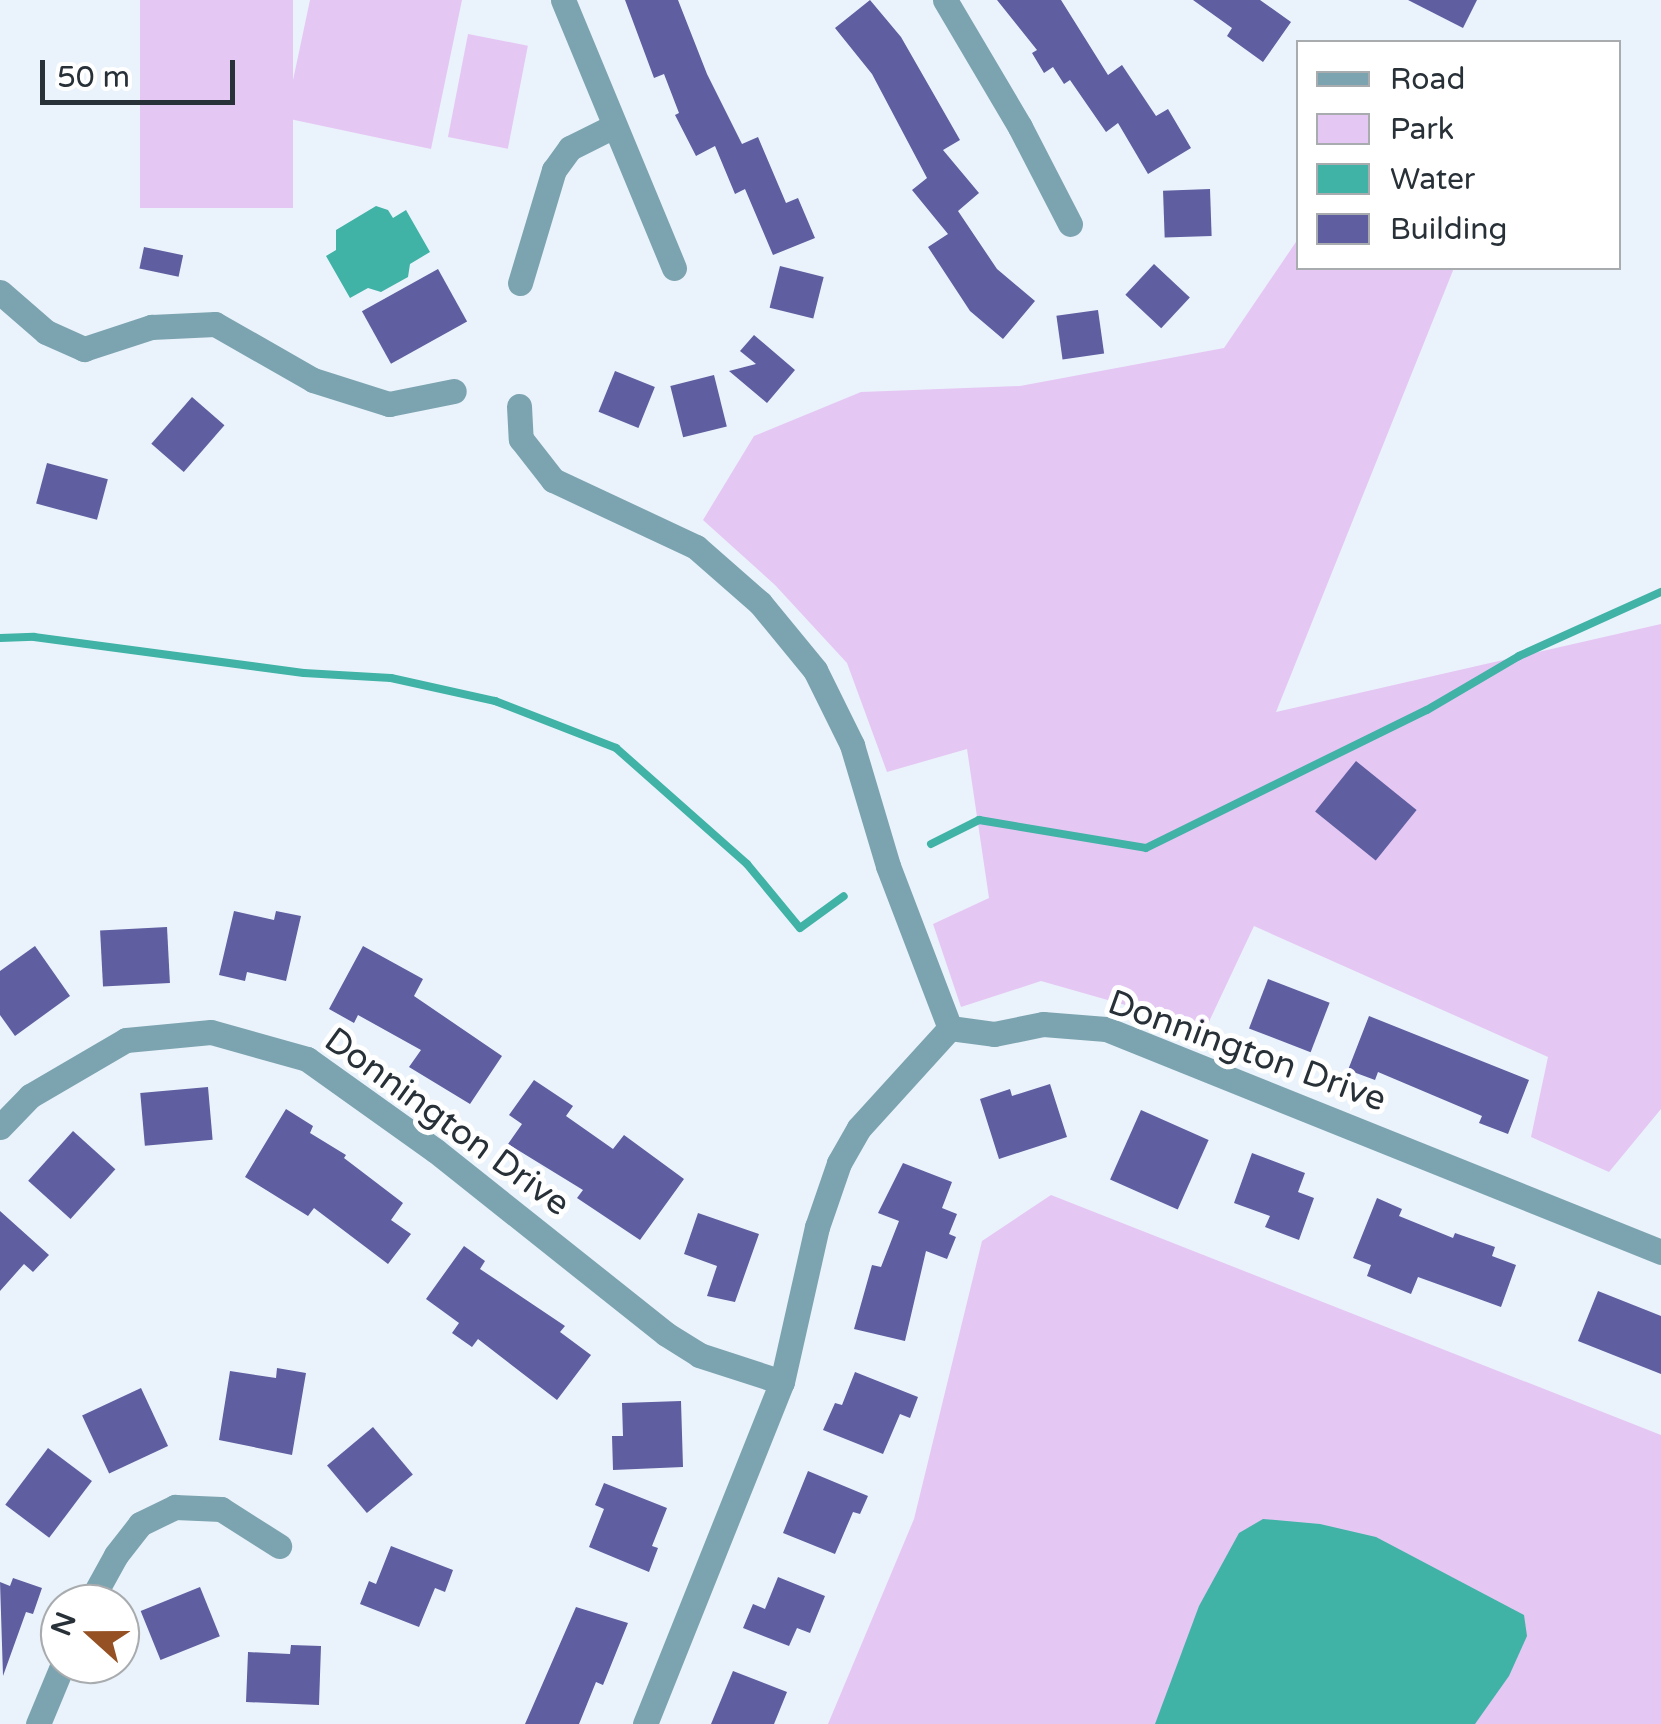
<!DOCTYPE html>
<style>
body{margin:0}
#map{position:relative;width:1661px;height:1724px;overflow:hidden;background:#eaf3fb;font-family:"Varela Round",sans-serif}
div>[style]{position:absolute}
.green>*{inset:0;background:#e5c7f4;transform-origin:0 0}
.water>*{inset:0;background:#40b2a6}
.stream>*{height:8px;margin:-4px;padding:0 4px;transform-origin:4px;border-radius:4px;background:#40b2a6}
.building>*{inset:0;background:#5e5ea0;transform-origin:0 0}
.minor>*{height:25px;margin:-12.5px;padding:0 12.5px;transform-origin:12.5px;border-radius:12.5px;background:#7ca4b0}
span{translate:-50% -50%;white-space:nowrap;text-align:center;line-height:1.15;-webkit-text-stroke:10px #fff;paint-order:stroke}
.street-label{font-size:35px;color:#283038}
.legend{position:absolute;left:1296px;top:40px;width:325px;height:230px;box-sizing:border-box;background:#fff;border:2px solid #a9acaf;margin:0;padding:12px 18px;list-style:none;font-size:30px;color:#283038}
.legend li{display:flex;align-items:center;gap:20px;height:50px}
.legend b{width:50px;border:2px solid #a9acaf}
.north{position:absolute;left:40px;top:1584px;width:100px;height:100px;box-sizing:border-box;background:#fff;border:2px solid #a9acaf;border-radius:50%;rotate:291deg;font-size:28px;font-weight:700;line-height:40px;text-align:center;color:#283038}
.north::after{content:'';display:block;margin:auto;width:35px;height:45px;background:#955124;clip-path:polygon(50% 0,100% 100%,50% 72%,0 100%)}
.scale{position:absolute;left:40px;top:60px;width:195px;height:45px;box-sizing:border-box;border:5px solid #283038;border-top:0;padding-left:12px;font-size:30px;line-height:35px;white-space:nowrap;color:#283038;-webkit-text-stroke:8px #fff;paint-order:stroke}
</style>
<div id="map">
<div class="green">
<div style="left:140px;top:0;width:153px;height:208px"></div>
<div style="clip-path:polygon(310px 0,462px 0,431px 149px,285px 118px)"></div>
<div style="left:468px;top:34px;width:61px;height:105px;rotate:11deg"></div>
<div style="clip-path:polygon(1298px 239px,1298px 268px,1454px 268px,1276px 712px,1661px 624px,1661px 1109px,1609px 1172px,1531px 1137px,1548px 1057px,1254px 926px,1206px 1028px,1041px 981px,961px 1007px,933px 924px,989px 898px,967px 749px,887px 772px,847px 663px,775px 585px,703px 520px,754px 436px,861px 392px,1020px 386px,1224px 348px)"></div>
<div style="clip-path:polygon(1051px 1195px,1661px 1435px,1661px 1724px,828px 1724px,914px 1519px,982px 1241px)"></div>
</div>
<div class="water">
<div style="clip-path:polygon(376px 206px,388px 210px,393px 218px,406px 210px,430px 252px,410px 264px,408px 277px,381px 292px,368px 288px,350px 298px,326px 256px,336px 250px,336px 230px)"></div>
<div style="clip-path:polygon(1263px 1519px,1320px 1524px,1376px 1537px,1524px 1615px,1527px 1636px,1509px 1676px,1475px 1724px,1155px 1724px,1199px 1606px,1239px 1533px)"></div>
</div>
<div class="stream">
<div style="left:0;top:638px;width:34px;rotate:-2deg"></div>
<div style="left:34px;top:637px;width:272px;rotate:7.6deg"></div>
<div style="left:304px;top:673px;width:87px;rotate:3.3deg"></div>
<div style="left:391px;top:678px;width:107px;rotate:12.5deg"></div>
<div style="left:495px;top:701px;width:130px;rotate:21.2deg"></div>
<div style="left:616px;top:748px;width:175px;rotate:41.5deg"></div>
<div style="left:747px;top:864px;width:83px;rotate:50.4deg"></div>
<div style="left:800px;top:928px;width:54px;rotate:-36deg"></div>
<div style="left:931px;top:844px;width:54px;rotate:-26.6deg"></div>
<div style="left:979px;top:820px;width:169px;rotate:9.5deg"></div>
<div style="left:1146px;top:848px;width:313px;rotate:-26.2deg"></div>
<div style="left:1427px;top:710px;width:107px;rotate:-30.4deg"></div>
<div style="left:1519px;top:656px;width:156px;rotate:-24.3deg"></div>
</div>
<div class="building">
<div style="clip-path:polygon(625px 0,678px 0,707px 74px,742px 144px,758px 137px,786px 203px,798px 198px,815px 238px,773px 255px,745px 189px,735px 194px,715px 146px,696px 156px,675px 115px,679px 113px,664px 74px,654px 78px)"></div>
<div style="clip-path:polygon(870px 0,901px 37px,960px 140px,943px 150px,979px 193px,958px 211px,997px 269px,1035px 301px,1003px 339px,970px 311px,928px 247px,948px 234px,912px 190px,927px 178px,872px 74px,835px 28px)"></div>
<div style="clip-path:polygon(997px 0,1061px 0,1108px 75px,1122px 65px,1156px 116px,1168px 109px,1191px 148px,1148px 174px,1118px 123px,1106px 132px,1070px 80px,1064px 84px,1053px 67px,1044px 73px,1032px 53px,1037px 50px)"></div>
<div style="clip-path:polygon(1193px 0,1260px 0,1291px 22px,1263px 62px,1227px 36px,1232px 28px)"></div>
<div style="clip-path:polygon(1408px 0,1477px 0,1463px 28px)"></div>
<div style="left:1210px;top:189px;width:47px;height:47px;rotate:88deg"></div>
<div style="left:144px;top:247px;width:40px;height:22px;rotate:12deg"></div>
<div style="left:1154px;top:264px;width:49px;height:42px;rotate:43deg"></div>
<div style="left:780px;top:266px;width:45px;height:43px;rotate:14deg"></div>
<div style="left:438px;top:269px;width:60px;height:87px;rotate:61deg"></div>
<div style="left:1098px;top:310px;width:44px;height:42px;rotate:82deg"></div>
<div style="clip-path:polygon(754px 335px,795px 370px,767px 403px,729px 371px,756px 364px,740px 351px)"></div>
<div style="left:615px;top:371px;width:43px;height:44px;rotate:22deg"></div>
<div style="left:714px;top:375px;width:53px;height:45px;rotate:76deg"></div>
<div style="left:192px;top:397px;width:43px;height:62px;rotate:41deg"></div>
<div style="left:47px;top:463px;width:63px;height:42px;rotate:15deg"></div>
<div style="left:1356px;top:761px;width:78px;height:65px;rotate:39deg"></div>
<div style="clip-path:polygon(234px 911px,274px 920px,276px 911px,301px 916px,286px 981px,247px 972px,245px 981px,219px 975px)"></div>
<div style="left:167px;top:927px;width:56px;height:67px;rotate:87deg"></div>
<div style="clip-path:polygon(35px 946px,70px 996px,15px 1036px,0 1015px,0 971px)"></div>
<div style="clip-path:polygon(363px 946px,423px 979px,414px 996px,502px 1056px,470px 1104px,409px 1067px,421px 1050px,358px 1015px,354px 1023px,329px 1009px)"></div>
<div style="left:1268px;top:979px;width:66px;height:53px;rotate:21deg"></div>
<div style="clip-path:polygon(1369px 1016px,1529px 1080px,1508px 1134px,1479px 1123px,1482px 1116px,1378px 1072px,1375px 1080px,1348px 1070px)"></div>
<div style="clip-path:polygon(534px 1080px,573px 1106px,566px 1116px,613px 1149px,624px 1135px,684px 1179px,640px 1240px,577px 1198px,583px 1190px,508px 1144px,522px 1124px,509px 1115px)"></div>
<div style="clip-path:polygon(1050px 1084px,1067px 1137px,999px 1159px,980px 1099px,1010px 1089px,1012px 1096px)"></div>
<div style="left:208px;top:1087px;width:53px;height:68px;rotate:85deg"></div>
<div style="clip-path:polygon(286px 1109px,313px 1126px,310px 1133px,346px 1155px,344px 1158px,403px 1203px,391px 1220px,411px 1234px,388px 1264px,314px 1208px,308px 1216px,245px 1177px)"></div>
<div style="left:1141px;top:1110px;width:74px;height:76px;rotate:24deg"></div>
<div style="left:73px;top:1131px;width:57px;height:67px;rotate:42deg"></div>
<div style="clip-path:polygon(1252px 1153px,1305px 1173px,1298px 1192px,1314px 1198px,1299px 1240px,1265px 1227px,1270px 1216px,1234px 1203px)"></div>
<div style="clip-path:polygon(903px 1163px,952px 1182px,942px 1208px,957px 1214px,949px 1234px,956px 1237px,947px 1259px,926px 1251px,905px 1341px,854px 1329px,872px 1265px,881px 1267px,899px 1221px,878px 1213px)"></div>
<div style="clip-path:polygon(1377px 1198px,1402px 1209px,1399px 1216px,1453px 1238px,1455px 1233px,1495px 1247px,1492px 1256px,1516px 1265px,1501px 1307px,1418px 1277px,1411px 1294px,1367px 1276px,1371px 1265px,1353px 1258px)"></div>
<div style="clip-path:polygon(0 1211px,49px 1255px,33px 1272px,24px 1264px,0 1291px)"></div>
<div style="clip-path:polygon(698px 1213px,759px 1234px,735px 1302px,707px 1296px,717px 1266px,684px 1254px)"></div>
<div style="clip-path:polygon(464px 1246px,485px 1261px,480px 1269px,565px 1326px,560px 1332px,591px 1355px,557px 1400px,478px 1339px,472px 1347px,452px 1333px,459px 1323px,426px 1299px)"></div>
<div style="clip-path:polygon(1598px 1291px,1661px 1316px,1661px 1374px,1578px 1341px)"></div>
<div style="clip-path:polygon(277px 1368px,306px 1373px,292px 1455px,219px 1440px,230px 1371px,276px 1378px)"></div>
<div style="clip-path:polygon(855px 1372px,918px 1397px,910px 1418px,900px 1414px,883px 1454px,823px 1430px,835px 1403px,842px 1405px)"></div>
<div style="left:141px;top:1388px;width:64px;height:65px;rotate:65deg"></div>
<div style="clip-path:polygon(681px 1401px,683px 1467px,613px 1470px,612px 1436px,623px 1436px,622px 1403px)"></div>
<div style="left:373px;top:1427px;width:62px;height:60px;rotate:50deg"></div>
<div style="left:48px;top:1448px;width:55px;height:71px;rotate:37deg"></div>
<div style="clip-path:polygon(808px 1471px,868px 1496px,860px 1514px,853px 1512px,835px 1554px,783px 1533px)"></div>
<div style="clip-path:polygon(604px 1483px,667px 1508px,652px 1546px,658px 1548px,649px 1572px,589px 1547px,604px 1509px,595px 1505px)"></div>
<div style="clip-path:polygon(391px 1546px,453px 1570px,445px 1592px,435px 1588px,419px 1627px,360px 1604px,369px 1581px,376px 1584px)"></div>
<div style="clip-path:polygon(778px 1577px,825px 1596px,810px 1633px,797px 1628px,789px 1646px,743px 1628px,753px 1604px,765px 1609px)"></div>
<div style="clip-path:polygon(13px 1578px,42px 1588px,33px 1614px,26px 1612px,3px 1676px,0 1582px,10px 1586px)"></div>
<div style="left:200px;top:1587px;width:53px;height:64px;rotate:68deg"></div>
<div style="clip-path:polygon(576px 1607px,628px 1623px,603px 1685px,596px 1682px,579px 1724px,525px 1724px)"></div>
<div style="clip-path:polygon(291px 1645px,321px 1646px,319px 1705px,246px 1702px,248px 1652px,290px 1654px)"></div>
<div style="clip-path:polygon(733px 1671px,787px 1692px,774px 1724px,711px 1724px)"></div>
</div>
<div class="minor">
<div style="left:563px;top:0;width:290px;rotate:67.5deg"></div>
<div style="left:945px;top:0;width:147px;rotate:59.4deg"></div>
<div style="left:1020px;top:127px;width:109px;rotate:62.7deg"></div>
<div style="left:520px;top:283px;width:118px;rotate:-73.3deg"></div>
<div style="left:554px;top:170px;width:27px;rotate:-54deg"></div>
<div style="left:570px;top:148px;width:49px;rotate:-26.6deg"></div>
<div style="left:0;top:292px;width:61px;rotate:41deg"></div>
<div style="left:46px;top:332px;width:42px;rotate:24.1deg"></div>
<div style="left:84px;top:349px;width:71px;rotate:-18.2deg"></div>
<div style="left:151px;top:327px;width:64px;rotate:-2.7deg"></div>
<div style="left:215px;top:324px;width:113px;rotate:29.7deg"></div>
<div style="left:313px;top:380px;width:80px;rotate:17.5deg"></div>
<div style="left:389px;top:404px;width:66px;rotate:-11.3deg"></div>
<div style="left:519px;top:406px;width:33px;rotate:87deg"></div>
<div style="left:521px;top:439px;width:52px;rotate:52deg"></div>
<div style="left:553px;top:480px;width:158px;rotate:25.1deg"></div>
<div style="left:696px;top:547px;width:85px;rotate:41.2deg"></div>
<div style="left:760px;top:603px;width:87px;rotate:50.6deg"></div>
<div style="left:815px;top:670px;width:84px;rotate:63.7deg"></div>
<div style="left:852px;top:745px;width:126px;rotate:73.4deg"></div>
<div style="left:888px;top:866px;width:173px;rotate:69.1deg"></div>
<div style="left:0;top:1127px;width:43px;rotate:-45.9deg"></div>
<div style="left:30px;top:1096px;width:111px;rotate:-30.3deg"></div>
<div style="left:126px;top:1040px;width:85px;rotate:-5.4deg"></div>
<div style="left:211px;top:1032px;width:100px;rotate:15.7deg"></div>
<div style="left:307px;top:1059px;width:158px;rotate:35.5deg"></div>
<div style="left:436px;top:1151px;width:294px;rotate:38.5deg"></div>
<div style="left:666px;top:1334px;width:39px;rotate:32deg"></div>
<div style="left:699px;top:1355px;width:87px;rotate:18deg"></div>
<div style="left:89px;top:1604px;width:56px;rotate:-61.1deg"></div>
<div style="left:116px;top:1555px;width:39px;rotate:-52deg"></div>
<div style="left:140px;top:1524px;width:39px;rotate:-26deg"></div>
<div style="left:175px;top:1507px;width:46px;rotate:2.5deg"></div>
<div style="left:221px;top:1509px;width:69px;rotate:32.5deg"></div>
<div style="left:38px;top:1724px;width:65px;rotate:-67.4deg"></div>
<div style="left:645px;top:1724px;width:368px;rotate:-68.2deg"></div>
<div style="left:782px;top:1382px;width:159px;rotate:-77.3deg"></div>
<div style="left:817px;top:1227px;width:68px;rotate:-71deg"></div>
<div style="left:839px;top:1163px;width:40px;rotate:-60.3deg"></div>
<div style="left:859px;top:1128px;width:135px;rotate:-47.7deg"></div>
<div style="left:950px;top:1028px;width:44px;rotate:7.8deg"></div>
<div style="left:994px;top:1034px;width:50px;rotate:-11.5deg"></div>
<div style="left:1043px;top:1024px;width:63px;rotate:4.5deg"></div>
<div style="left:1106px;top:1029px;width:598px;rotate:21.89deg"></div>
</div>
<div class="street-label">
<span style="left:1247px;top:1051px;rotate:20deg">Donnington Drive</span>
<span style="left:447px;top:1122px;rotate:36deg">Donnington Drive</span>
</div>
<ul class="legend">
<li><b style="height:12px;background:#7ca4b0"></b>Road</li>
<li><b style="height:28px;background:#e5c7f4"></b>Park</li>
<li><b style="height:28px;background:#40b2a6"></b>Water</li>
<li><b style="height:28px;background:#5e5ea0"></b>Building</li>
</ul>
<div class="north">N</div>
<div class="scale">50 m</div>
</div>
